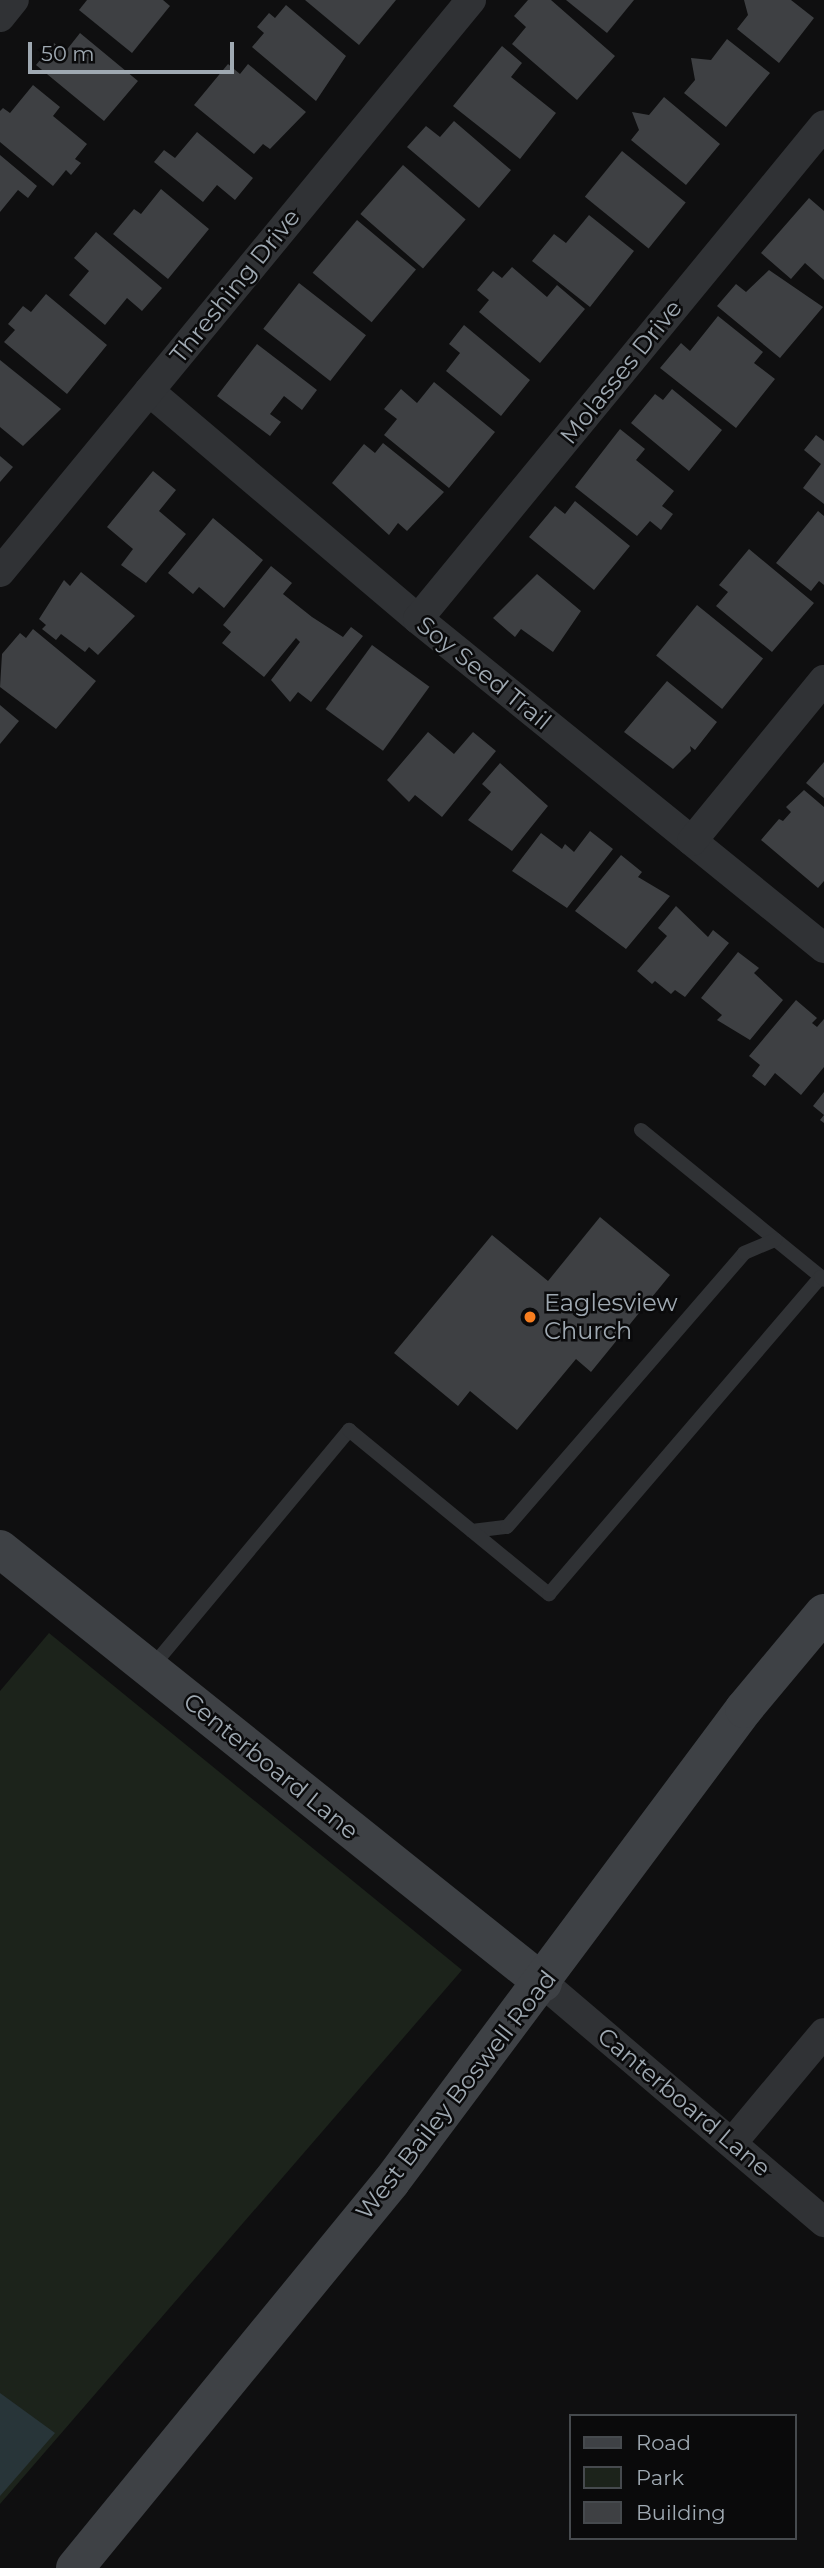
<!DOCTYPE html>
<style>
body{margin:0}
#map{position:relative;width:824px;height:2568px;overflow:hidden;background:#0f0f10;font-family:Montserrat,sans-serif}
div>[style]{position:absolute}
.green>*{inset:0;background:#1c231b}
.water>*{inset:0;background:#283539}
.building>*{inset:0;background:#3e4043;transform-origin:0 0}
.lane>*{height:14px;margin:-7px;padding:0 7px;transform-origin:7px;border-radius:7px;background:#303235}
.street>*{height:30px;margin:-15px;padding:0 15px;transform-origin:15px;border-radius:15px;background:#303235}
.secondary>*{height:38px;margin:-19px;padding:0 19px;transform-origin:19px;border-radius:19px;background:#3e4145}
.dots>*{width:19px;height:19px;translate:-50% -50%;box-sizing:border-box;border:4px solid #0a0a0b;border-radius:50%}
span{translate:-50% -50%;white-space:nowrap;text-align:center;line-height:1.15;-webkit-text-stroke:5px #0a0a0b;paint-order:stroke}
.street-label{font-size:24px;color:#9fa9b2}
.poi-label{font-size:24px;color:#9fa9b2}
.left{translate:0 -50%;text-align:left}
.legend{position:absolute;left:569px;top:2414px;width:228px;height:126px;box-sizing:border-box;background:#0a0a0b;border:2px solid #464a4e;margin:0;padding:9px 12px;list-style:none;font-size:21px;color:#9fa9b2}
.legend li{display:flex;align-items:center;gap:14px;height:35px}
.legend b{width:35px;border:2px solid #464a4e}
.scale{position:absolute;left:28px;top:42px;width:206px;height:32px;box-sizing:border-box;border:4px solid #9fa9b2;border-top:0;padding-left:9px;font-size:21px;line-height:24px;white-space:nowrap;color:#9fa9b2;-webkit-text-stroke:5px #0a0a0b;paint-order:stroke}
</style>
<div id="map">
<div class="green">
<div style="clip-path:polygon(49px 1633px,462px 1970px,0 2504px,0 1691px)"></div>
</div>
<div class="water">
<div style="clip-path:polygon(0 2393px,55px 2433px,0 2496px)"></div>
</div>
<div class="building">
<div style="clip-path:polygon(87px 0,163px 0,170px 6px,132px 53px,79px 10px)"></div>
<div style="clip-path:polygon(305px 0,396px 0,359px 45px)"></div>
<div style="clip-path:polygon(528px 0,551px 0,615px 56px,577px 100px,512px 44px,526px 27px,514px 16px)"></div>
<div style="clip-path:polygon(566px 0,634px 0,607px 33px)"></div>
<div style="clip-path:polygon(744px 0,791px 0,814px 18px,779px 63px,737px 29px,748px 15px)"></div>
<div style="clip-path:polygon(286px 5px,346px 56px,316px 101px,252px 47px,264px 33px,257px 27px,269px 13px,275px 18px)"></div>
<div style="clip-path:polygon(80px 33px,138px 81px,104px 121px,36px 65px,54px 43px,65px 52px)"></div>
<div style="clip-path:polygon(727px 39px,770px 73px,726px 127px,684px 93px,695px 80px,691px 58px,711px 60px)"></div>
<div style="clip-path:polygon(502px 46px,522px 63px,511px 77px,556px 113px,520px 159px,453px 106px)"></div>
<div style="clip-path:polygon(228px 64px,240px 74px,248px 64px,306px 112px,270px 149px,263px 144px,254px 154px,194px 105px)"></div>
<div style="clip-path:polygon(33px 85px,60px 107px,53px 116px,87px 144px,75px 159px,81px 163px,71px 175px,66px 170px,53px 186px,0 142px,0 111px,3px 108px,10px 113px)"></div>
<div style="clip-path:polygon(664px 97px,720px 144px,686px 185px,631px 140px,639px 130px,632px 112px,649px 115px)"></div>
<div style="clip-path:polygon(454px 121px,511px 170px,479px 208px,407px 147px,426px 126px,440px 137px)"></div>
<div style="clip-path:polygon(197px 132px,253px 178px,235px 200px,217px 185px,203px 202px,154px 162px,164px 150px,175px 158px)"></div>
<div style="left:622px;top:151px;width:82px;height:59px;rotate:39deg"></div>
<div style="clip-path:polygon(0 155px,37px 186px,28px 198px,18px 190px,0 212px)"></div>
<div style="left:403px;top:165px;width:83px;height:65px;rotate:41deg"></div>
<div style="clip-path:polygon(161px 189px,209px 229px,168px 279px,113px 234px,134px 209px,141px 214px)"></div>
<div style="clip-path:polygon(809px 198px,824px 211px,824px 280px,805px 263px,791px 279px,761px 253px)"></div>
<div style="clip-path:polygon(589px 215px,634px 251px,590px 307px,532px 261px,554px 234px,566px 243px)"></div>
<div style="left:357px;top:220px;width:77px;height:69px;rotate:40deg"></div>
<div style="clip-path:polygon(96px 232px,162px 288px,142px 311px,127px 298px,105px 325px,69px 295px,89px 271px,74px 258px)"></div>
<div style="clip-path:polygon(512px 267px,547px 297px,557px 285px,585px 309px,540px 363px,479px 312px,489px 300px,477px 290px,493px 271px,502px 278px)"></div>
<div style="clip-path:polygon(769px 270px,823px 307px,780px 358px,717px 306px,736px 284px,746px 292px)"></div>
<div style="left:299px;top:283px;width:85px;height:58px;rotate:38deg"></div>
<div style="clip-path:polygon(46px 294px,107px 345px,67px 394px,4px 342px,15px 330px,8px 324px,23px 306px,31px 312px)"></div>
<div style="clip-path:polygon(718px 316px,763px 352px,754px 363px,775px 379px,736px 428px,660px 368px,681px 343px,690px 351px)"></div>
<div style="clip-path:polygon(464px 325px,530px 380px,501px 416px,446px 371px,460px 353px,449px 344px)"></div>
<div style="clip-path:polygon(257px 344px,317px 390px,302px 410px,284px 396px,270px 414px,281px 422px,270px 436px,217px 396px)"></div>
<div style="clip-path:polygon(0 360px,61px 409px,23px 446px,0 427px)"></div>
<div style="clip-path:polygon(434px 382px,495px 432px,449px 488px,384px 435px,397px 419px,384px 409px,401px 389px,417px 403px)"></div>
<div style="clip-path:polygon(672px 389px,722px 430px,689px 471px,631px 423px,655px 394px,663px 400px)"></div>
<div style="clip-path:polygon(620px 429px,645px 449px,636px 460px,674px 491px,662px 506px,673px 514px,661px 530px,650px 521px,637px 536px,575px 487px)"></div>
<div style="clip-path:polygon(816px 435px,824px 441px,824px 504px,803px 488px,821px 464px,804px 450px)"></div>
<div style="clip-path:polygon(383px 443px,444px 492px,407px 531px,398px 523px,389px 535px,332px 483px,364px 444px,375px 453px)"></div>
<div style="clip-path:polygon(0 456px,13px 467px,0 482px)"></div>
<div style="clip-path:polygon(153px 471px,176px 490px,159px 511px,186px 534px,146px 583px,121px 565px,133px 549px,107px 527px)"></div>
<div style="clip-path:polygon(575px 501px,630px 546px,594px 590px,529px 537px,555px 506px,565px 514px)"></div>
<div style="clip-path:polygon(818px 511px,824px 516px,824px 585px,819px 581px,811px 591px,776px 563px)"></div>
<div style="clip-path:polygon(213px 518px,263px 560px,224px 608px,199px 587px,193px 594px,168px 573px)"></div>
<div style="clip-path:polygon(749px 549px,814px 603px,772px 652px,716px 606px,728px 592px,719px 585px)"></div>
<div style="clip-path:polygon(271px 566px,292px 583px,283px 594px,312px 617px,343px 637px,351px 627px,363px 636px,311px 702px,298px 692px,290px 702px,271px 680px,300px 642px,296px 638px,264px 677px,222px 643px,231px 632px,223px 625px)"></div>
<div style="clip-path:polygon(81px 572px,135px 616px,98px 655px,89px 647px,85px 652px,61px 634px,56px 640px,42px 629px,46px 625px,39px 619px,64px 580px,70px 586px)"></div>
<div style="clip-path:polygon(537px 574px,581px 611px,553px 652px,521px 629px,515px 637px,493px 618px)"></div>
<div style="left:697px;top:605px;width:85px;height:65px;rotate:39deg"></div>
<div style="clip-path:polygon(33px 629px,96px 681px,56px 729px,0 687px,2px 654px,20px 633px,26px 638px)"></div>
<div style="left:372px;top:645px;width:71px;height:79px;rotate:36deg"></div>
<div style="clip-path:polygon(667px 681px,717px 722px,695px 750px,690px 746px,691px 751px,673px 769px,624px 732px)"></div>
<div style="clip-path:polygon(0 705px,19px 721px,0 744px)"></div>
<div style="clip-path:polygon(428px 732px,454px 754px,473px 732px,496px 751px,442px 817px,415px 795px,409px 802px,387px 780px)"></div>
<div style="clip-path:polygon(824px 762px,824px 798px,806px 783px)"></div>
<div style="clip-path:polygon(500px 763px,548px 806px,512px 851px,468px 820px,491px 792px,482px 784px)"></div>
<div style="clip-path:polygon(804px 790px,824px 807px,824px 881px,818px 888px,761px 840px,779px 819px,783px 821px,791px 812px,786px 807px)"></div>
<div style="clip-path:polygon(590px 831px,613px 849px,567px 908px,512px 871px,541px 833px,562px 849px,565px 844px,574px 852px)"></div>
<div style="clip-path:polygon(621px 855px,642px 872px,638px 877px,670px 896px,626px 949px,575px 911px)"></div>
<div style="clip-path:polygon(676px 906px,708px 937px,713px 930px,729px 943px,685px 997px,675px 990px,671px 994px,655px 981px,652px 984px,637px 971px,667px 936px,658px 928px)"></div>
<div style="clip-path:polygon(738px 952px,759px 968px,754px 973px,783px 1000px,750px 1040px,717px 1020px,722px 1015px,701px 998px)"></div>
<div style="clip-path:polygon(796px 1000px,817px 1018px,812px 1023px,817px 1027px,824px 1019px,824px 1067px,801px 1095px,775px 1073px,765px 1086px,752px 1076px,760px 1065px,749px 1056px)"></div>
<div style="clip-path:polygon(824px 1092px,824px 1123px,820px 1120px,824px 1115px,813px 1106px)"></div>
<div style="clip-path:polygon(600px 1217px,670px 1275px,591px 1372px,576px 1359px,517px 1430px,470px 1391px,458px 1406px,394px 1353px,492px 1235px,548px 1281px)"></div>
</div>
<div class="lane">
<div style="left:641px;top:1130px;width:232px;rotate:39.2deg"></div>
<div style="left:472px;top:1531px;width:35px;rotate:-7deg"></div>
<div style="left:507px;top:1527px;width:362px;rotate:-49.1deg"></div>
<div style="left:744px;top:1253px;width:34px;rotate:-23deg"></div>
<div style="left:151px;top:1668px;width:310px;rotate:-50.2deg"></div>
<div style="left:349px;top:1430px;width:259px;rotate:39.4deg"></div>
<div style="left:549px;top:1594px;width:418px;rotate:-49.4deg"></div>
<div style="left:821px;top:1277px;width:4px;rotate:45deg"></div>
</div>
<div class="street">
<div style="left:0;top:17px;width:22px;rotate:-51deg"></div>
<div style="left:149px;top:391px;width:353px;rotate:40.3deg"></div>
<div style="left:418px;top:619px;width:523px;rotate:39.02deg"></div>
<div style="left:0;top:572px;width:741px;rotate:-50.53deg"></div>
<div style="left:418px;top:619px;width:639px;rotate:-50.58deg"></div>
<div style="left:692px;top:841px;width:208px;rotate:-50.7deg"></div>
<div style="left:543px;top:1983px;width:369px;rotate:40.4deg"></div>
<div style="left:732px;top:2143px;width:143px;rotate:-50.1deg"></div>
</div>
<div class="secondary">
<div style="left:0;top:1549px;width:695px;rotate:38.63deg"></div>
<div style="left:75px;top:2568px;width:499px;rotate:-50.7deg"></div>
<div style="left:391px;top:2182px;width:590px;rotate:-53.27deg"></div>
<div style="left:744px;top:1709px;width:125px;rotate:-50.2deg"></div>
</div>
<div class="dots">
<div style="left:530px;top:1317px;background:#f87e1f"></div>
</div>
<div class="street-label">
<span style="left:235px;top:286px;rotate:-51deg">Threshing Drive</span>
<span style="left:621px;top:372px;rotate:-51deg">Molasses Drive</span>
<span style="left:484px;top:673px;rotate:39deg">Soy Seed Trail</span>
<span style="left:271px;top:1766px;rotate:39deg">Centerboard Lane</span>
<span style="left:456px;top:2095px;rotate:-52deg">West Bailey Boswell Road</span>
<span style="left:684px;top:2102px;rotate:40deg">Canterboard Lane</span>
</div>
<div class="poi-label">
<span class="left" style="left:544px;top:1317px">Eaglesview<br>Church</span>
</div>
<ul class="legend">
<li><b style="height:9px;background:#3e4145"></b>Road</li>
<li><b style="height:19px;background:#1c231b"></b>Park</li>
<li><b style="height:19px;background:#3e4043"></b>Building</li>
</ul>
<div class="scale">50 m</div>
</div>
